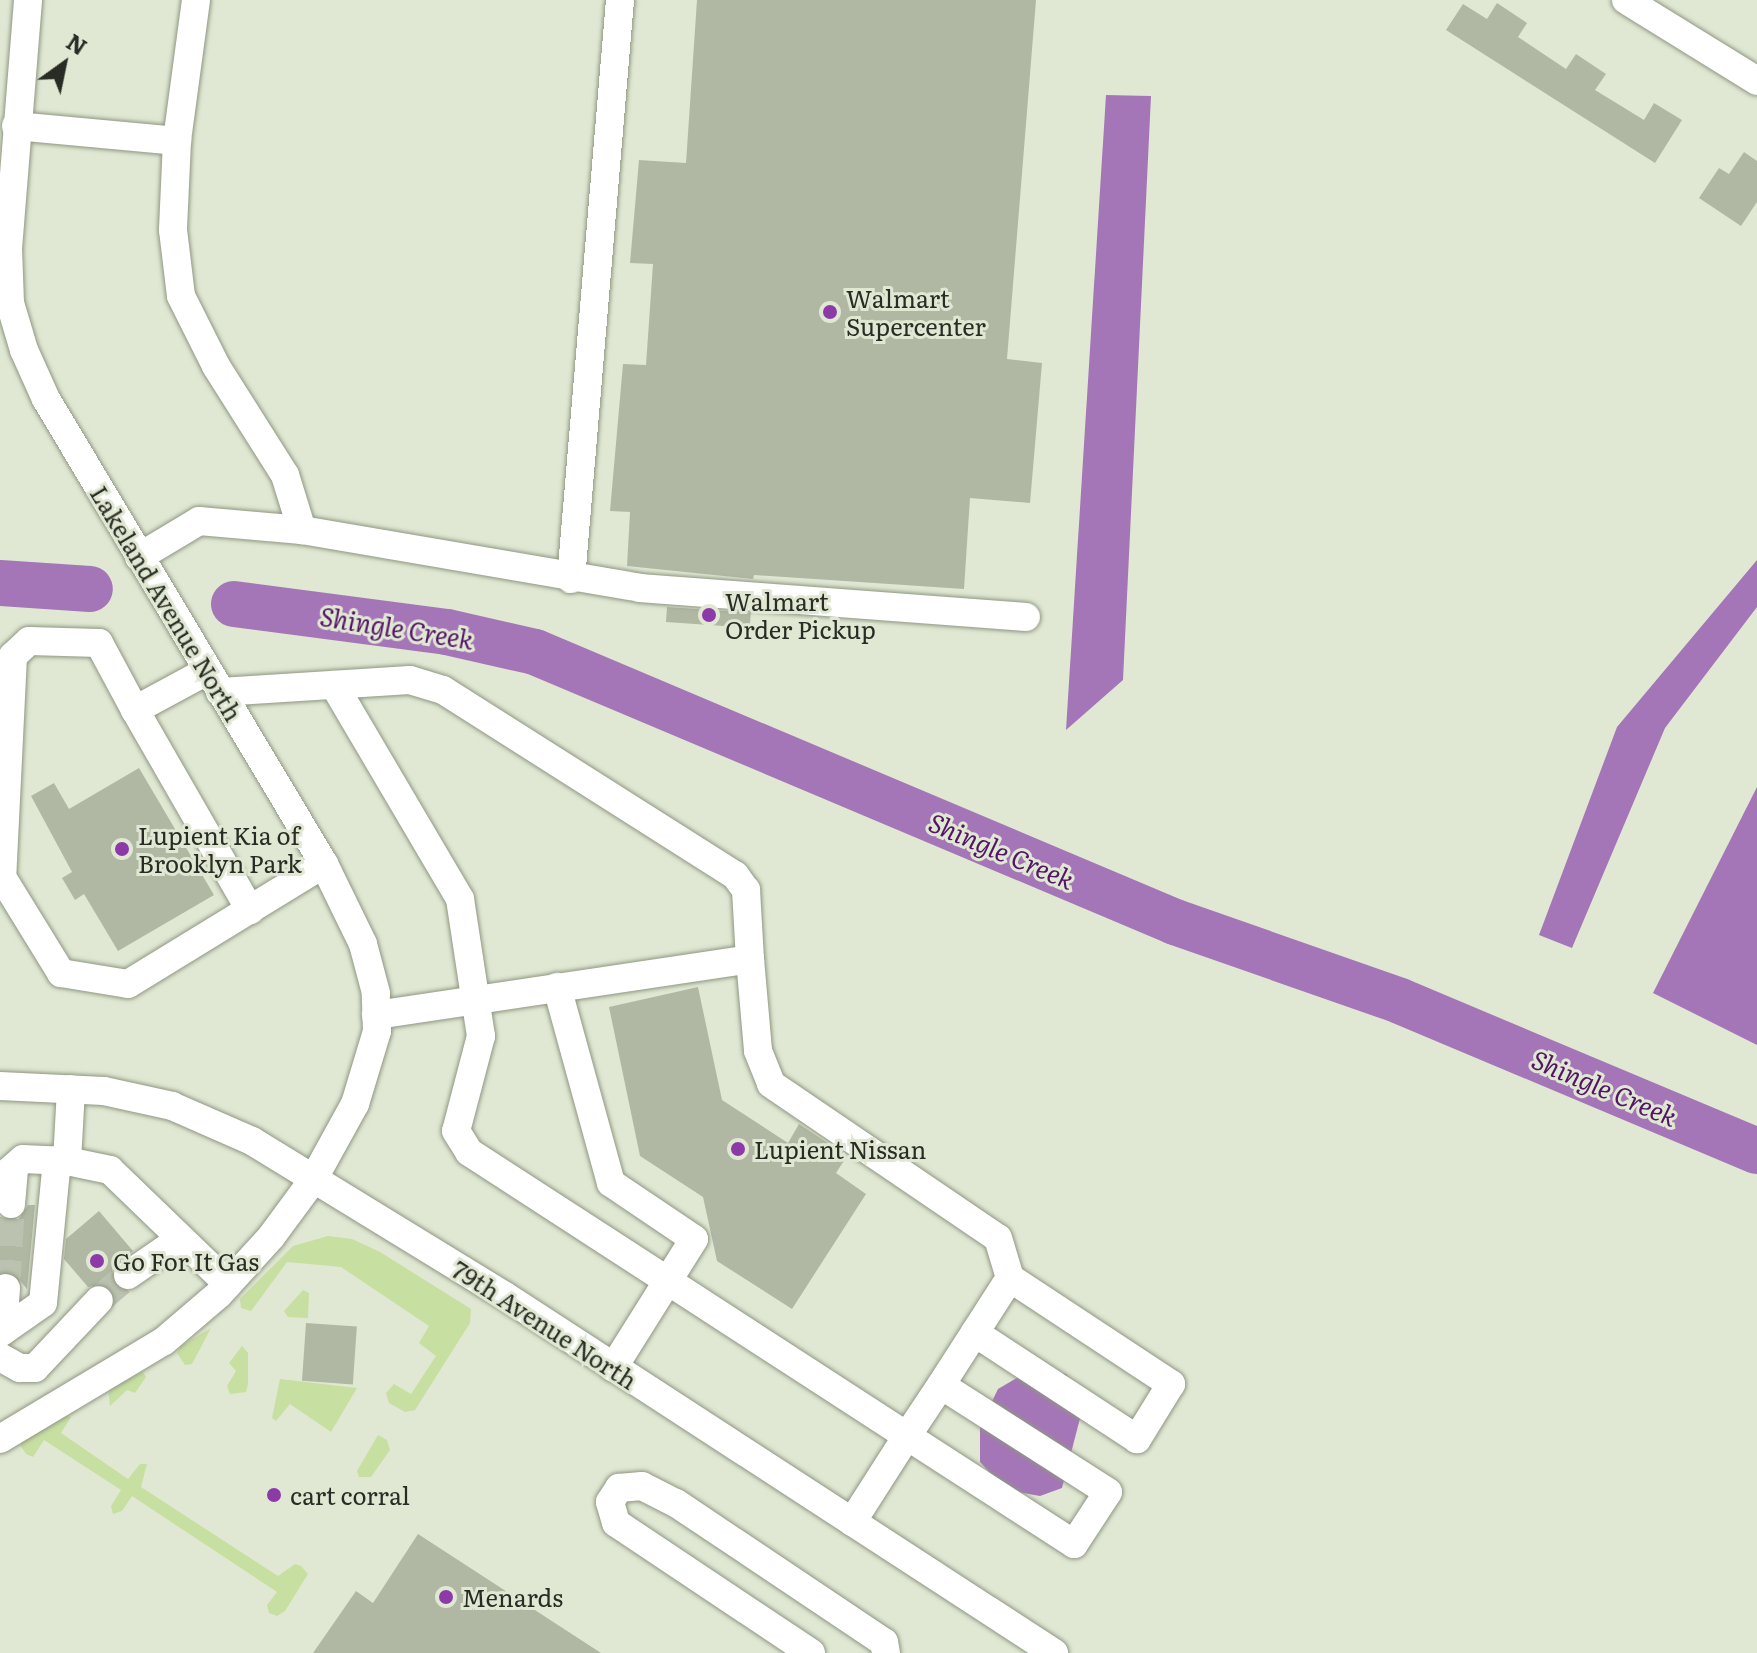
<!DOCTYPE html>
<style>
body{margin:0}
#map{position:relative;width:1757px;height:1653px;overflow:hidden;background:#e0e8d3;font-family:Literata,serif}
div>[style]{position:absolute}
.green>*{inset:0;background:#c8dfa2}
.water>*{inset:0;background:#a576b7}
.river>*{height:46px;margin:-23px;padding:0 23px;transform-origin:23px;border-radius:23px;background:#a576b7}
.building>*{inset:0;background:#b0b8a4;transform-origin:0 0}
.minor-tunnel>*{height:28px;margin-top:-14px;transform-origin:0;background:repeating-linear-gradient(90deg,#bbc2b0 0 28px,transparent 0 42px)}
.roads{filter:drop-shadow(0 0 2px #8f9783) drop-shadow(0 0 2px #8f9783)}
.minor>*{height:28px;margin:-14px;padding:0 14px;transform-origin:14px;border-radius:14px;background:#fff}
.dots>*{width:22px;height:22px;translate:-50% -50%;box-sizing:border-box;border:4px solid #e0e8d3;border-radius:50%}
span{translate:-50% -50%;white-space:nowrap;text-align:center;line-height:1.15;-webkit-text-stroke:6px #e0e8d3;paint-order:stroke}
.poi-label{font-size:24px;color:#292c24}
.left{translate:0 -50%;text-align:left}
.street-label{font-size:24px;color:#292c24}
.water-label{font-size:26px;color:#531667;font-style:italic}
.north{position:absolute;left:24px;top:24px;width:80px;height:80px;-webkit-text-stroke:6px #e0e8d3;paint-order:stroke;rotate:33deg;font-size:22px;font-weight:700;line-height:32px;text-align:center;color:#292c24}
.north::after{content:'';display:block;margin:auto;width:28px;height:36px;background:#292c24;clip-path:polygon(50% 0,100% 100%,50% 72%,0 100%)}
</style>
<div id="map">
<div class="green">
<div style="clip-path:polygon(328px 1236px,352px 1239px,380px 1252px,471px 1309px,470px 1323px,415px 1410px,405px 1412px,389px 1403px,386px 1393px,394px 1384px,411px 1394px,436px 1356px,419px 1343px,429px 1326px,341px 1267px,287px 1262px,251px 1311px,241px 1308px,240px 1299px,293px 1246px)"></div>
<div style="clip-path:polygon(303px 1290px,309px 1293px,308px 1318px,288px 1317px,284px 1311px)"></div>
<div style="clip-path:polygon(211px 1328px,192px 1364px,185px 1365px,177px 1353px,181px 1346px)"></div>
<div style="clip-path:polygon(242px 1346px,248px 1353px,248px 1384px,246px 1392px,230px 1394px,227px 1386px,236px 1371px,229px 1363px)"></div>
<div style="clip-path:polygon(143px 1372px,146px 1377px,135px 1393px,127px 1390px,110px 1406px,108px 1388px)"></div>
<div style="clip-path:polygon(280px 1379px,357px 1388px,331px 1432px,290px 1404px,276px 1421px,272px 1418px)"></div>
<div style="clip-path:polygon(63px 1414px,71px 1417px,61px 1433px,128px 1479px,140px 1464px,147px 1464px,141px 1487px,278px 1576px,295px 1564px,301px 1566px,308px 1574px,285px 1611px,277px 1616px,269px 1613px,267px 1605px,277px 1592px,132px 1496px,122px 1511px,113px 1514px,111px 1506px,121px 1490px,44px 1440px,33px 1457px,26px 1454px,20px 1445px,28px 1434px)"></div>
<div style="clip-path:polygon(378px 1435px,387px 1440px,390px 1450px,371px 1477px,359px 1477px,357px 1471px)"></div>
</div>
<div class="water">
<div style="clip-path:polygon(1106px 95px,1151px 96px,1123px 680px,1066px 730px)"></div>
<div style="clip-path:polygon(1757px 560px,1757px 607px,1665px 728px,1572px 948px,1539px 935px,1617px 727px)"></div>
<div style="clip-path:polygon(1757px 787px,1757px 1045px,1653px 993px)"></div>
<div style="clip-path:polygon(1034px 1368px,1066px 1374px,1085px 1399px,1062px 1488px,1040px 1496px,1006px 1490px,980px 1462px,980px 1426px,998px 1389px)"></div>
</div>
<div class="river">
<div style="left:0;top:583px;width:90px;rotate:3.8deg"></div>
<div style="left:234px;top:604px;width:215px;rotate:7.5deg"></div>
<div style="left:447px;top:632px;width:90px;rotate:12.8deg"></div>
<div style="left:535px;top:652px;width:695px;rotate:22.87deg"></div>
<div style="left:1175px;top:922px;width:238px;rotate:19.3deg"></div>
<div style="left:1400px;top:1001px;width:387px;rotate:22.8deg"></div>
</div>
<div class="building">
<div style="clip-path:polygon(697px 0,1036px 0,1007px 359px,1042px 363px,1030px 503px,970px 498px,964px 589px,754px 575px,753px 579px,627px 566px,630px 512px,610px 511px,623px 364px,646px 365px,653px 264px,630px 263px,639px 160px,686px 163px)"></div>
<div style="clip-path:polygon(1497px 3px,1527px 23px,1518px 37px,1566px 69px,1576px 54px,1606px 74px,1595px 90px,1644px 120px,1654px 103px,1682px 120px,1655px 163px,1446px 30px,1463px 4px,1487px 19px)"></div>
<div style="clip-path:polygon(1744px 152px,1757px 161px,1757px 202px,1741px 226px,1699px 198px,1719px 168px,1729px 174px)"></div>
<div style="left:667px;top:607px;width:84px;height:15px;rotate:4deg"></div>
<div style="clip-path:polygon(139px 768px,214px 895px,118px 951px,84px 894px,75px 900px,62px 878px,72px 872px,31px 796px,54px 783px,69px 809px)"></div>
<div style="clip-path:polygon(698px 987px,722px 1100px,788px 1143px,799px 1124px,847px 1156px,836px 1173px,866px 1194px,792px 1309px,717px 1261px,703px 1197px,640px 1156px,609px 1007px)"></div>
<div style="clip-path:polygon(28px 1205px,35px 1205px,27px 1289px,15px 1274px,0 1272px,0 1217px,18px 1220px)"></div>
<div style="clip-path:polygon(99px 1211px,133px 1251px,112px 1268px,114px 1284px,125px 1291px,116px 1299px,104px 1284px,88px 1287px,64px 1259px,66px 1239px)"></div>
<div style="left:306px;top:1323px;width:51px;height:58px;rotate:4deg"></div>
<div style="clip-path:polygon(418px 1534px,601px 1653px,313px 1653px,356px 1591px,373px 1603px)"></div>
</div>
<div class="minor-tunnel">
<div style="left:6px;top:1288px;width:84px;rotate:-86.6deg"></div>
<div style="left:99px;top:1300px;width:38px;rotate:-41deg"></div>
</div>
<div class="roads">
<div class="minor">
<div style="left:196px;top:0;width:142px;rotate:97.7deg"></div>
<div style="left:177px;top:141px;width:89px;rotate:92.6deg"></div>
<div style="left:173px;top:230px;width:66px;rotate:83.1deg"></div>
<div style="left:181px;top:296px;width:78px;rotate:63.4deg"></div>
<div style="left:216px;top:366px;width:129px;rotate:57.7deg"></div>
<div style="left:285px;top:475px;width:58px;rotate:72.8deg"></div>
<div style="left:1626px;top:0;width:154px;rotate:31.7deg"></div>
<div style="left:16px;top:126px;width:162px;rotate:5.3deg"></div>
<div style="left:139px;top:557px;width:70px;rotate:-31deg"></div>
<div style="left:199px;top:521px;width:103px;rotate:5deg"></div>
<div style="left:302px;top:530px;width:343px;rotate:9.7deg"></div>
<div style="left:640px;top:588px;width:387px;rotate:4.3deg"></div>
<div style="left:571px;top:579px;width:581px;rotate:-85.16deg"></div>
<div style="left:207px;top:671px;width:82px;rotate:151.6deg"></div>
<div style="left:135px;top:710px;width:76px;rotate:-118.2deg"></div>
<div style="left:99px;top:643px;width:70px;rotate:-178.4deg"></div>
<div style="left:29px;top:641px;width:22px;rotate:137deg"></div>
<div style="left:13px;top:656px;width:221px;rotate:92.8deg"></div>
<div style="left:2px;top:877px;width:113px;rotate:58.4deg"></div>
<div style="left:61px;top:973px;width:68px;rotate:9.3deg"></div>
<div style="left:128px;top:984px;width:230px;rotate:-31.5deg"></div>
<div style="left:334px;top:685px;width:248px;rotate:59.5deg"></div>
<div style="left:460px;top:899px;width:139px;rotate:81.3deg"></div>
<div style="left:481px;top:1036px;width:98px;rotate:104.7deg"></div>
<div style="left:456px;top:1131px;width:25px;rotate:58deg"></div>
<div style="left:469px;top:1152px;width:522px;rotate:32.96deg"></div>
<div style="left:907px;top:1436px;width:61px;rotate:-56.3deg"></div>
<div style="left:220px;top:692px;width:190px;rotate:-3.6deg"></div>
<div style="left:410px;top:680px;width:34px;rotate:17deg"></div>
<div style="left:443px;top:690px;width:346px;rotate:32.4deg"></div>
<div style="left:735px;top:875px;width:19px;rotate:54deg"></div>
<div style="left:746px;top:890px;width:69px;rotate:86.7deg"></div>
<div style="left:135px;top:710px;width:231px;rotate:60.1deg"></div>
<div style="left:557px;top:987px;width:203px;rotate:74.6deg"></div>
<div style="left:611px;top:1183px;width:100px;rotate:34deg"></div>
<div style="left:694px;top:1239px;width:152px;rotate:122.1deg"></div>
<div style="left:376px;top:1015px;width:378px;rotate:-8.5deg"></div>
<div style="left:750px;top:959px;width:92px;rotate:85deg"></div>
<div style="left:758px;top:1051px;width:35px;rotate:68deg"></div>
<div style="left:771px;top:1084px;width:274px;rotate:34.2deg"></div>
<div style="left:998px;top:1238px;width:42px;rotate:73.3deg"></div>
<div style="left:0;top:1086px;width:104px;rotate:2.8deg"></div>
<div style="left:104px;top:1091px;width:70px;rotate:12.4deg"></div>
<div style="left:172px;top:1106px;width:87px;rotate:23.6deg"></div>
<div style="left:252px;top:1141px;width:297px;rotate:31.5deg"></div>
<div style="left:505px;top:1296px;width:655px;rotate:33.03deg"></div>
<div style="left:67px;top:1161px;width:72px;rotate:-86.8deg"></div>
<div style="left:0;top:1179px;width:30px;rotate:-41deg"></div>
<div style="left:23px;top:1159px;width:44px;rotate:2.6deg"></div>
<div style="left:67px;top:1161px;width:44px;rotate:11.8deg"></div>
<div style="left:110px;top:1170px;width:164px;rotate:44deg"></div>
<div style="left:11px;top:1204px;width:37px;rotate:-85deg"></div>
<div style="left:128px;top:1275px;width:63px;rotate:-34.7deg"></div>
<div style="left:3px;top:1331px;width:43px;rotate:-86deg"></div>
<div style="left:0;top:1333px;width:52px;rotate:-34.9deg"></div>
<div style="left:43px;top:1303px;width:144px;rotate:-84.4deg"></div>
<div style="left:0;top:1357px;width:23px;rotate:29deg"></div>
<div style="left:20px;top:1368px;width:15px"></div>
<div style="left:35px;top:1368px;width:93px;rotate:-46.7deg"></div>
<div style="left:0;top:1439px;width:191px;rotate:-30.9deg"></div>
<div style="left:164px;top:1341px;width:72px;rotate:-40.5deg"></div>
<div style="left:219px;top:1294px;width:77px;rotate:-47.6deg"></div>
<div style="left:271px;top:1237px;width:71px;rotate:-53.6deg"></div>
<div style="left:313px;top:1180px;width:87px;rotate:-61.1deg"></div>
<div style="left:355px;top:1104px;width:76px;rotate:-73.2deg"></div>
<div style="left:377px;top:1031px;width:38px;rotate:-92deg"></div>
<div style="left:376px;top:993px;width:51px;rotate:-104.9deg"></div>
<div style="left:363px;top:944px;width:89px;rotate:-116deg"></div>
<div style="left:324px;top:864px;width:542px;rotate:-120.87deg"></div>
<div style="left:46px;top:399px;width:54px;rotate:-114.2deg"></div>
<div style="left:24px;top:350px;width:49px;rotate:-106.6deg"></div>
<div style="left:10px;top:303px;width:54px;rotate:-92.1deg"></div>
<div style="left:8px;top:249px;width:250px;rotate:-85.4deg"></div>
<div style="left:852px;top:1522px;width:102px;rotate:-57.4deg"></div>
<div style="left:907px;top:1436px;width:199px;rotate:32.9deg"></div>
<div style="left:1074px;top:1544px;width:62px;rotate:-56.8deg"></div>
<div style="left:1108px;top:1492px;width:198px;rotate:-147.4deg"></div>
<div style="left:941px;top:1385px;width:127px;rotate:-57.2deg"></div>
<div style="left:1010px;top:1278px;width:193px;rotate:33.4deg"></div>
<div style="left:1171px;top:1384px;width:65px;rotate:121.7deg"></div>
<div style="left:1137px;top:1439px;width:194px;rotate:-146.8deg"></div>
<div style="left:811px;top:1653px;width:234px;rotate:-146.3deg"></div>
<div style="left:616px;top:1523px;width:22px;rotate:-106deg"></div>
<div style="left:610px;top:1502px;width:17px;rotate:-57deg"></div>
<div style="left:619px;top:1488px;width:23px;rotate:-5deg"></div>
<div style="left:642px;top:1486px;width:38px;rotate:27deg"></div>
<div style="left:676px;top:1503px;width:250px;rotate:33.8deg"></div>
<div style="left:884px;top:1642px;width:11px;rotate:80deg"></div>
</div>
</div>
<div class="dots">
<div style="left:830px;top:312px;background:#8d3aa9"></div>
<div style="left:709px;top:615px;background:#8d3aa9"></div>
<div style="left:122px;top:849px;background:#8d3aa9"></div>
<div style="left:738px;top:1149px;background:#8d3aa9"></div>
<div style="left:97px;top:1261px;background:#8d3aa9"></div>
<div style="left:274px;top:1495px;background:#8d3aa9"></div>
<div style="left:446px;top:1597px;background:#8d3aa9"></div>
</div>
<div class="poi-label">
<span class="left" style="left:846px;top:312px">Walmart<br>Supercenter</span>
<span class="left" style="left:725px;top:615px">Walmart<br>Order Pickup</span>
<span class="left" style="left:138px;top:849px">Lupient Kia of<br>Brooklyn Park</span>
<span class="left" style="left:754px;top:1149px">Lupient Nissan</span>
<span class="left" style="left:113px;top:1261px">Go For It Gas</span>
<span class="left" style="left:290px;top:1495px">cart corral</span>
<span class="left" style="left:462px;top:1597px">Menards</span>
</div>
<div class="street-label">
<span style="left:167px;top:603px;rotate:59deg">Lakeland Avenue North</span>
<span style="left:545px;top:1324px;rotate:33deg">79th Avenue North</span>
</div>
<div class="water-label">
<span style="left:397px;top:627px;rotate:9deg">Shingle Creek</span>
<span style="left:1002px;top:850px;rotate:23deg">Shingle Creek</span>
<span style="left:1605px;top:1087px;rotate:23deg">Shingle Creek</span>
</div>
<div class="north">N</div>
</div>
